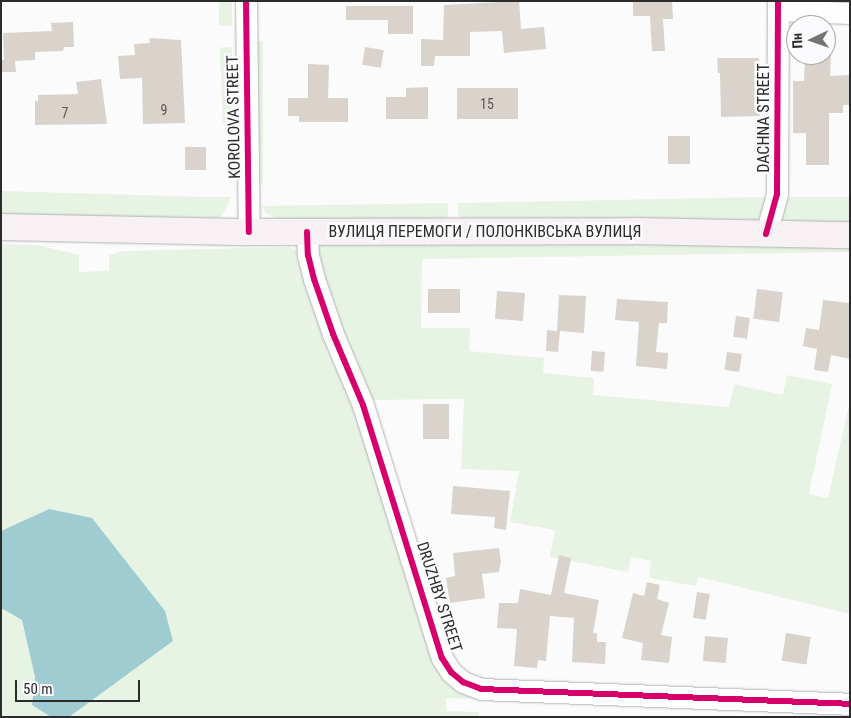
<!DOCTYPE html>
<meta charset="utf-8">
<style>
body{margin:0}
#map{position:relative;width:851px;height:718px;overflow:hidden;background:#fbfbfc;font-family:"Roboto Condensed",sans-serif}
div>[style]{position:absolute}
.green>*{inset:0;background:#e7f4e4;transform-origin:0 0}
.water>*{inset:0;background:#9fccd1}
.building>*{inset:0;background:#dad3cc;transform-origin:0 0}
.roads{filter:drop-shadow(0 0 1px #b1b1b2) drop-shadow(0 0 1px #b1b1b2)}
.minor>*{height:21px;margin:-10.5px;padding:0 10.5px;transform-origin:10.5px;border-radius:10.5px;background:#fefeff}
.major>*{height:26px;margin:-13px;padding:0 13px;transform-origin:13px;border-radius:13px;background:#f7f1f4}
.cycleway>*{height:6px;margin:-3px;padding:0 3px;transform-origin:3px;border-radius:3px;background:#d6006c}
span{translate:-50% -50%;white-space:nowrap;text-align:center;line-height:1.15;-webkit-text-stroke:5px #fbfafd;paint-order:stroke}
.number-label{font-size:14px;color:#585655}
.number-label span{-webkit-text-stroke-width:0}
.street-label{font-size:16px;color:#2d2c2d}
.frame{position:absolute;inset:0;border:2px solid #2d2c2d;pointer-events:none}
.north{position:absolute;left:786px;top:15px;width:50px;height:50px;box-sizing:border-box;background:#fbfafd;border:1px solid #a9a8aa;border-radius:50%;rotate:267deg;font-size:14px;font-weight:700;line-height:20px;text-align:center;color:#2d2c2d}
.north::after{content:'';display:block;margin:auto;width:18px;height:22px;background:#757475;clip-path:polygon(50% 0,100% 100%,50% 72%,0 100%)}
.scale{position:absolute;left:15px;top:680px;width:125px;height:22px;box-sizing:border-box;border:2px solid #2d2c2d;border-top:0;padding-left:6px;font-size:15px;line-height:18px;white-space:nowrap;color:#2d2c2d;-webkit-text-stroke:4px #fbfafd;paint-order:stroke}
</style>
<div id="map">
<div class="green">
<div style="left:219px;top:1px;width:13px;height:25px"></div>
<div style="left:255px;top:41px;width:8px;height:142px"></div>
<div style="left:232px;top:47px;width:76px;height:12px;rotate:88deg"></div>
<div style="clip-path:polygon(1px 191px,208px 197px,231px 197px,225px 211px,219px 217px,205px 222px,1px 217px)"></div>
<div style="clip-path:polygon(770px 197px,766px 213px,753px 222px,471px 224px,458px 215px,458px 203px)"></div>
<div style="left:782px;top:197px;width:68px;height:27px"></div>
<div style="clip-path:polygon(448px 203px,448px 216px,437px 223px,286px 224px,266px 213px,262px 206px)"></div>
<div style="clip-path:polygon(315px 241px,850px 247px,850px 252px,422px 259px,421px 328px,470px 328px,469px 351px,544px 358px,543px 373px,594px 378px,593px 395px,729px 407px,734px 384px,783px 395px,787px 375px,832px 384px,809px 494px,828px 498px,850px 401px,850px 614px,699px 577px,696px 586px,649px 578px,651px 561px,631px 557px,628px 572px,550px 557px,555px 530px,510px 522px,519px 471px,461px 469px,464px 399px,370px 400px,338px 333px)"></div>
<div style="clip-path:polygon(1px 244px,38px 245px,79px 255px,79px 272px,109px 271px,109px 255px,124px 251px,290px 247px,302px 253px,359px 407px,440px 672px,565px 698px,565px 703px,446px 698px,446px 711px,479px 712px,479px 717px,69px 717px,173px 641px,49px 509px,1px 531px)"></div>
<div style="clip-path:polygon(1px 608px,22px 620px,35px 677px,32px 705px,51px 717px,1px 717px)"></div>
</div>
<div class="water">
<div style="clip-path:polygon(49px 509px,92px 518px,165px 611px,173px 641px,69px 717px,51px 717px,32px 705px,35px 677px,22px 620px,1px 608px,1px 531px)"></div>
</div>
<div class="building">
<div style="clip-path:polygon(519px 1px,521px 29px,544px 27px,546px 49px,504px 53px,502px 31px,470px 32px,470px 56px,435px 56px,434px 66px,421px 66px,421px 39px,443px 40px,444px 5px)"></div>
<div style="clip-path:polygon(633px 1px,672px 1px,673px 19px,663px 19px,665px 51px,652px 51px,650px 16px,633px 16px)"></div>
<div style="clip-path:polygon(346px 6px,413px 6px,413px 34px,388px 34px,388px 20px,346px 20px)"></div>
<div style="clip-path:polygon(73px 22px,74px 47px,64px 47px,63px 51px,35px 52px,35px 60px,15px 61px,16px 72px,1px 72px,1px 60px,4px 60px,3px 33px,52px 31px,51px 23px)"></div>
<div style="clip-path:polygon(149px 38px,181px 40px,185px 123px,143px 124px,142px 78px,120px 79px,118px 56px,135px 55px,134px 44px,150px 43px)"></div>
<div style="left:365px;top:47px;width:19px;height:18px;rotate:9deg"></div>
<div style="clip-path:polygon(805px 55px,831px 55px,830px 76px,850px 75px,850px 105px,843px 105px,843px 113px,829px 113px,829px 165px,806px 165px,806px 133px,793px 133px,793px 81px,804px 81px)"></div>
<div style="clip-path:polygon(717px 58px,759px 58px,760px 116px,721px 117px,720px 73px,718px 73px)"></div>
<div style="clip-path:polygon(308px 64px,329px 65px,328px 98px,348px 98px,348px 122px,299px 122px,299px 116px,288px 116px,288px 98px,308px 98px)"></div>
<div style="clip-path:polygon(101px 79px,107px 124px,35px 125px,35px 101px,38px 101px,38px 95px,78px 94px,76px 82px)"></div>
<div style="clip-path:polygon(428px 87px,428px 119px,386px 119px,386px 97px,406px 97px,406px 88px)"></div>
<div style="left:518px;top:88px;width:31px;height:61px;rotate:90deg"></div>
<div style="left:668px;top:136px;width:22px;height:28px"></div>
<div style="left:185px;top:147px;width:21px;height:23px"></div>
<div style="left:428px;top:289px;width:32px;height:24px"></div>
<div style="left:757px;top:289px;width:26px;height:30px;rotate:7deg"></div>
<div style="left:497px;top:291px;width:28px;height:28px;rotate:4deg"></div>
<div style="clip-path:polygon(559px 295px,586px 296px,584px 333px,560px 331px,558px 352px,546px 351px,547px 330px,557px 331px)"></div>
<div style="clip-path:polygon(617px 299px,668px 302px,667px 323px,659px 323px,656px 352px,668px 353px,667px 369px,636px 366px,639px 322px,615px 320px)"></div>
<div style="clip-path:polygon(823px 300px,850px 303px,850px 359px,831px 355px,828px 372px,814px 370px,817px 349px,803px 346px,806px 328px,819px 330px)"></div>
<div style="left:736px;top:316px;width:14px;height:21px;rotate:8deg"></div>
<div style="left:592px;top:351px;width:13px;height:20px;rotate:4deg"></div>
<div style="left:727px;top:352px;width:15px;height:18px;rotate:8deg"></div>
<div style="left:423px;top:404px;width:26px;height:35px"></div>
<div style="clip-path:polygon(453px 486px,510px 491px,506px 530px,494px 528px,495px 517px,451px 514px)"></div>
<div style="clip-path:polygon(499px 548px,501px 561px,499px 572px,482px 574px,485px 598px,450px 603px,446px 578px,455px 576px,453px 553px)"></div>
<div style="clip-path:polygon(559px 555px,571px 558px,564px 593px,599px 600px,593px 633px,597px 633px,597px 642px,606px 642px,605px 664px,572px 662px,574px 618px,550px 616px,546px 661px,538px 660px,537px 668px,514px 666px,517px 629px,497px 628px,499px 603px,518px 603px,520px 589px,551px 595px)"></div>
<div style="clip-path:polygon(647px 582px,660px 585px,657px 599px,669px 603px,661px 635px,672px 637px,669px 663px,641px 660px,643px 643px,622px 638px,633px 593px,644px 596px)"></div>
<div style="left:697px;top:592px;width:13px;height:26px;rotate:9deg"></div>
<div style="left:786px;top:633px;width:25px;height:28px;rotate:9deg"></div>
<div style="left:705px;top:636px;width:23px;height:25px;rotate:5deg"></div>
</div>
<div class="roads">
<div class="minor">
<div style="left:246px;top:1px;width:231px;rotate:89.3deg"></div>
<div style="left:778px;top:10px;width:72px;rotate:2.4deg"></div>
<div style="left:307px;top:232px;width:23px;rotate:88deg"></div>
<div style="left:308px;top:255px;width:25px;rotate:76deg"></div>
<div style="left:314px;top:279px;width:58px;rotate:70.9deg"></div>
<div style="left:333px;top:334px;width:77px;rotate:67.1deg"></div>
<div style="left:363px;top:405px;width:265px;rotate:72.7deg"></div>
<div style="left:442px;top:658px;width:17px;rotate:57deg"></div>
<div style="left:451px;top:672px;width:16px;rotate:40deg"></div>
<div style="left:463px;top:682px;width:19px;rotate:21deg"></div>
<div style="left:481px;top:689px;width:369px;rotate:2.3deg"></div>
<div style="left:766px;top:234px;width:41px;rotate:-74.6deg"></div>
<div style="left:777px;top:194px;width:193px;rotate:-89.7deg"></div>
</div>
<div class="major">
<div style="left:1px;top:227px;width:248px;rotate:1.2deg"></div>
<div style="left:249px;top:232px;width:384px;rotate:-0.1deg"></div>
<div style="left:633px;top:231px;width:217px;rotate:1.1deg"></div>
</div>
</div>
<div class="cycleway">
<div style="left:246px;top:1px;width:231px;rotate:89.3deg"></div>
<div style="left:307px;top:232px;width:23px;rotate:88deg"></div>
<div style="left:308px;top:255px;width:25px;rotate:76deg"></div>
<div style="left:314px;top:279px;width:58px;rotate:70.9deg"></div>
<div style="left:333px;top:334px;width:77px;rotate:67.1deg"></div>
<div style="left:363px;top:405px;width:265px;rotate:72.7deg"></div>
<div style="left:442px;top:658px;width:17px;rotate:57deg"></div>
<div style="left:451px;top:672px;width:16px;rotate:40deg"></div>
<div style="left:463px;top:682px;width:19px;rotate:21deg"></div>
<div style="left:481px;top:689px;width:369px;rotate:2.3deg"></div>
<div style="left:766px;top:234px;width:41px;rotate:-74.6deg"></div>
<div style="left:777px;top:194px;width:193px;rotate:-89.7deg"></div>
</div>
<div class="number-label">
<span style="left:487px;top:104px">15</span>
<span style="left:164px;top:110px">9</span>
<span style="left:65px;top:113px">7</span>
</div>
<div class="street-label">
<span style="left:234px;top:117px;rotate:-91deg">KOROLOVA STREET</span>
<span style="left:764px;top:118px;rotate:-90deg">DACHNA STREET</span>
<span style="left:485px;top:232px">ВУЛИЦЯ ПЕРЕМОГИ / ПОЛОНКІВСЬКА ВУЛИЦЯ</span>
<span style="left:439px;top:597px;rotate:72deg">DRUZHBY STREET</span>
</div>
<div class="frame"></div>
<div class="north">Пн</div>
<div class="scale">50 m</div>
</div>
